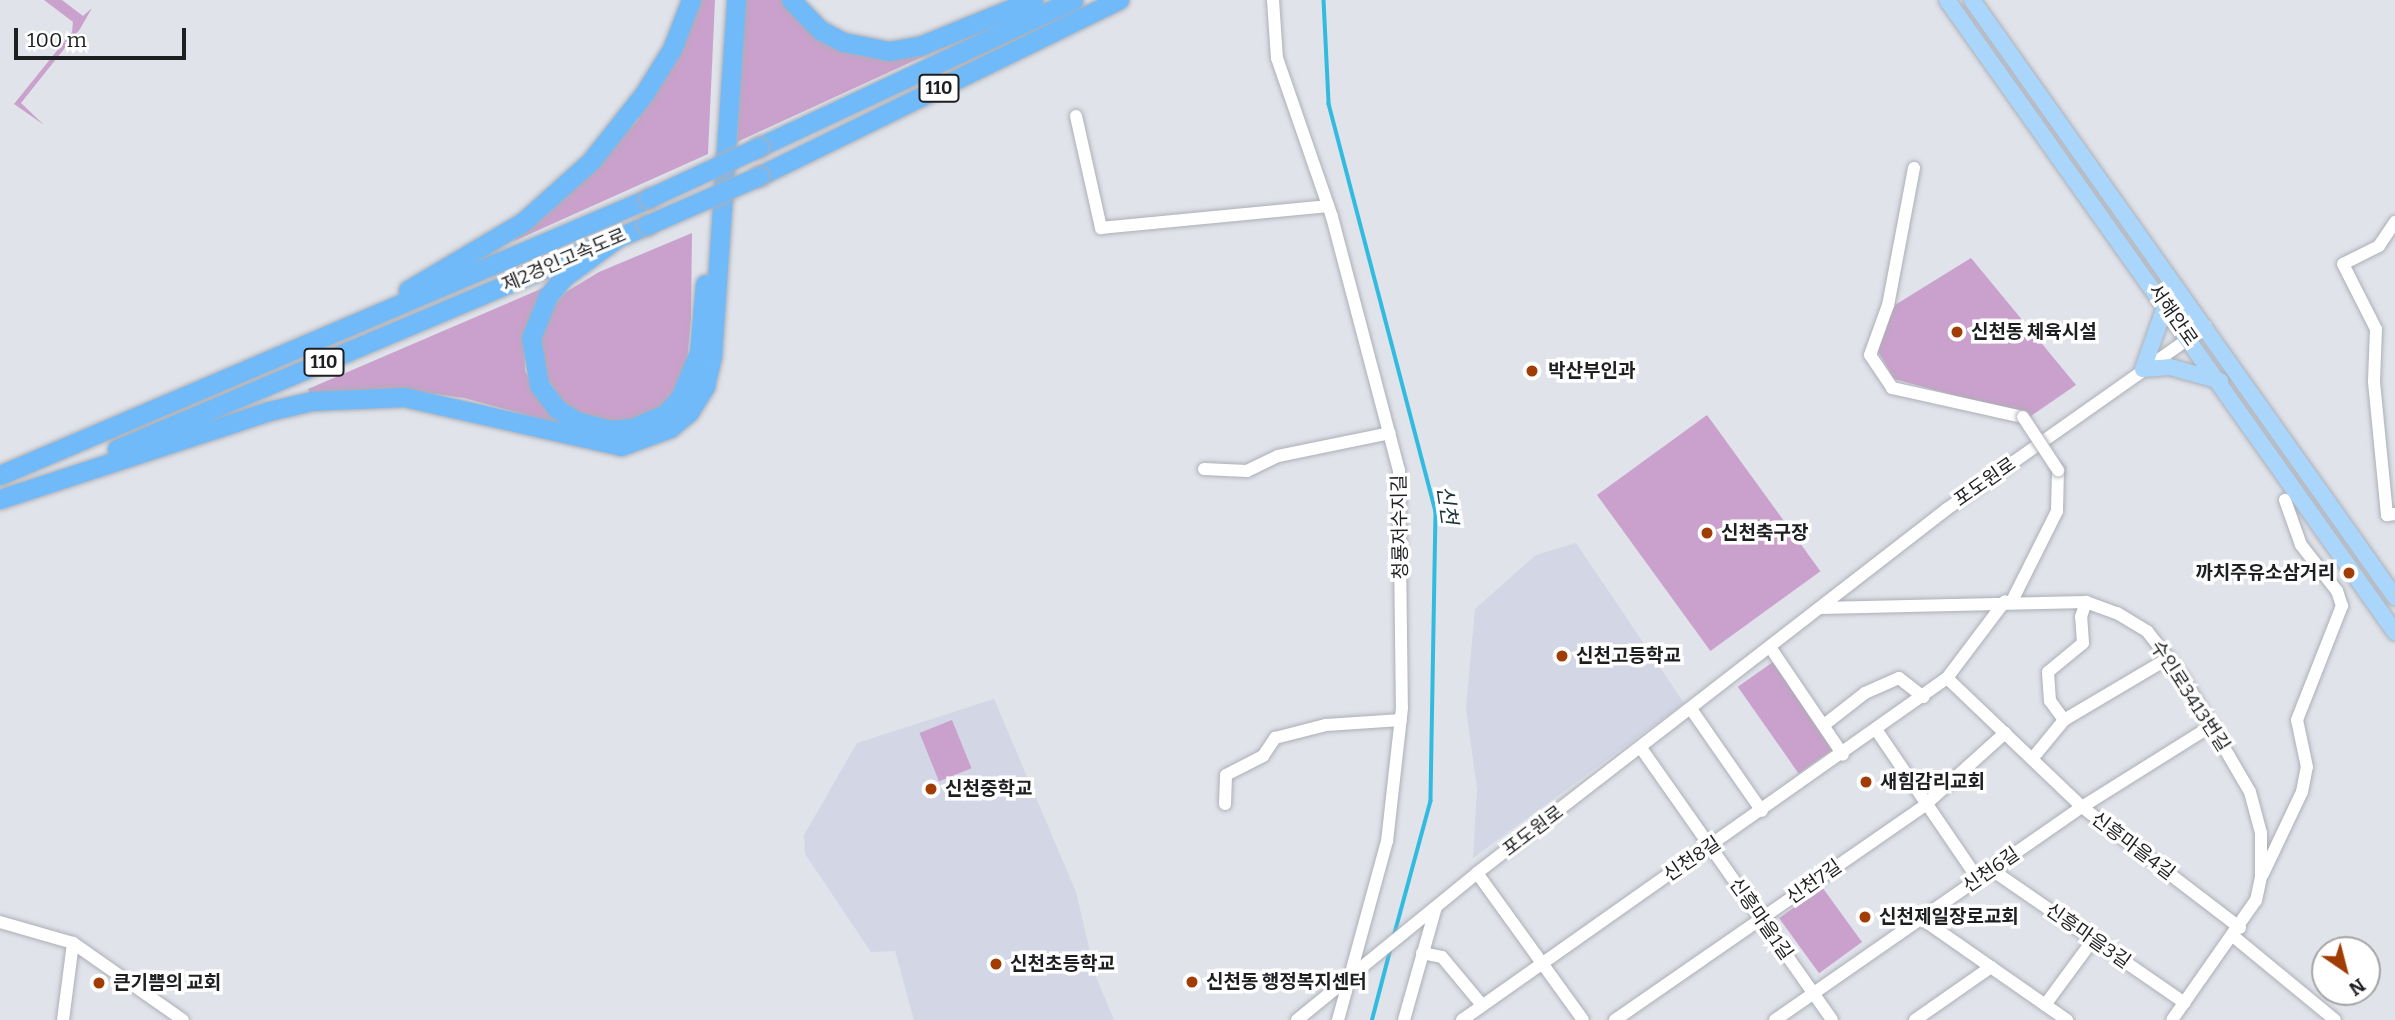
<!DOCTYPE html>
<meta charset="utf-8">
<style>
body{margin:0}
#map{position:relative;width:2395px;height:1020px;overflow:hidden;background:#e0e3ea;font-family:Bitter,"Noto Sans KR",serif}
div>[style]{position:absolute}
.built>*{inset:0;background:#d2d6e5}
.green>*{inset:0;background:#caa1cc;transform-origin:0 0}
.stream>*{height:3.5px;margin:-1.75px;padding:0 1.75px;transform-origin:1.75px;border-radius:1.75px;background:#32bbdf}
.roads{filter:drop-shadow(0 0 2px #acafb6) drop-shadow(0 0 2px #acafb6)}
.minor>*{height:12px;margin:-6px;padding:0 6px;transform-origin:6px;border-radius:6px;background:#fff}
.major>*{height:16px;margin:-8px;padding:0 8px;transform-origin:8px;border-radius:8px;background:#aad6fc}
.highway>*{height:19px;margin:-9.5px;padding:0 9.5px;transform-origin:9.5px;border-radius:9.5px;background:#71bafa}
.bridges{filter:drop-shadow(0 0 2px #acafb6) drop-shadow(0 0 2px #acafb6)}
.minor-bridge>*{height:12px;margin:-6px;padding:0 6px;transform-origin:6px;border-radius:6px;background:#fff}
.highway-bridge>*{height:19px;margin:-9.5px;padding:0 9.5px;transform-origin:9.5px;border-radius:9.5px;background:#71bafa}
.dots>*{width:19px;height:19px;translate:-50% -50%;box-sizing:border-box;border:4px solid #fff;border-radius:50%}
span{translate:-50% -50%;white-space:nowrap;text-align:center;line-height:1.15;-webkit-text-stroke:7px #fff;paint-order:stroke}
.shield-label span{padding:2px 5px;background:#fff;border:2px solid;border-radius:5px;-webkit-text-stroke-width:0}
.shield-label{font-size:18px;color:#1e1f21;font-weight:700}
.street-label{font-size:19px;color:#1e1f21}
.poi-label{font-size:19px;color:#1e1f21;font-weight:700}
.left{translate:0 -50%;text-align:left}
.right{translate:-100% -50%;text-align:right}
.water-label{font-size:21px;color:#1b3138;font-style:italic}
.north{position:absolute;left:2311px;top:936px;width:70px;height:70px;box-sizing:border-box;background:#fff;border:2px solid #a5a5a6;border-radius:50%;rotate:145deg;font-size:19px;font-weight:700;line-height:28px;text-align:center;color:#1e1f21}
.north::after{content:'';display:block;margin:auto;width:24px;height:32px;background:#a03c04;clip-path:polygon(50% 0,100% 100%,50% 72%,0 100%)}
.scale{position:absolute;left:14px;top:28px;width:172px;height:32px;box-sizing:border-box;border:4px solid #1e1f21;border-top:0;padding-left:9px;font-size:21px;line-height:24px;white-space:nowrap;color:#1e1f21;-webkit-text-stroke:5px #fff;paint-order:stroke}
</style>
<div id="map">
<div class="built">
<div style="clip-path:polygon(1576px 543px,1684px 703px,1473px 858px,1477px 789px,1466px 708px,1475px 609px,1536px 555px)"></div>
<div style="clip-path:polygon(994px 699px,1076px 892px,1096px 977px,1114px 1020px,914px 1020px,895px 951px,871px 952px,805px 854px,804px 835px,857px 743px)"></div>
</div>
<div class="green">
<div style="clip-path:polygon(44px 0,62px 0,83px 16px,92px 8px,80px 29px,21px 103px,44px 125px,14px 104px,72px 32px,73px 22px)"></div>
<div style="clip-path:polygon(698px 0,715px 0,708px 154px,512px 242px,572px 191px,636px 122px,669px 68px)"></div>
<div style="clip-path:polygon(745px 0,782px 0,812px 32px,842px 49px,970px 35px,737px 142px)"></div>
<div style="clip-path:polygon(692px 233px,691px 320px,687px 362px,678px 388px,662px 406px,632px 421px,611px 423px,582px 416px,562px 400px,545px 375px,541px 331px,549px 311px,566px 292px,599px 272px)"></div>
<div style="clip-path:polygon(1971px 258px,2076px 385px,2031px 416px,1894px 379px,1876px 348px,1895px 305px)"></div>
<div style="clip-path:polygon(550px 285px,524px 336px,525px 371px,541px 398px,571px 427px,464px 398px,406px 390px,310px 394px,308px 389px)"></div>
<div style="left:1707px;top:415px;width:193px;height:136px;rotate:54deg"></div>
<div style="left:1773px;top:662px;width:106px;height:43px;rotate:55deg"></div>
<div style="left:952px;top:720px;width:52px;height:35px;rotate:68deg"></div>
<div style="left:1822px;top:887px;width:68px;height:53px;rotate:54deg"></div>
</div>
<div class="stream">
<div style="left:1324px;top:0;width:104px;rotate:87.2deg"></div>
<div style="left:1329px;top:104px;width:422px;rotate:75.3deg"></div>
<div style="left:1436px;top:512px;width:289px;rotate:91deg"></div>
<div style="left:1431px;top:801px;width:141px;rotate:105.2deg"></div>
<div style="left:1372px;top:1020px;width:71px;rotate:-75.4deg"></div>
</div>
<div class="roads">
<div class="minor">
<div style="left:1273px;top:0;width:58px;rotate:86.1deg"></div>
<div style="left:1277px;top:58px;width:168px;rotate:70.9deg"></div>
<div style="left:1332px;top:217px;width:262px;rotate:75.2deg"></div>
<div style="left:1399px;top:470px;width:238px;rotate:89.3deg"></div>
<div style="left:1402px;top:708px;width:134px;rotate:96.4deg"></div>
<div style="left:1387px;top:841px;width:186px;rotate:105.3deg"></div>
<div style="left:1076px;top:116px;width:115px;rotate:77.4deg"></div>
<div style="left:1101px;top:228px;width:228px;rotate:-5.5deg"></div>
<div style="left:1914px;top:168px;width:139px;rotate:100.7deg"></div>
<div style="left:1888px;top:305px;width:53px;rotate:109.8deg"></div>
<div style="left:1870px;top:355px;width:40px;rotate:56deg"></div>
<div style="left:1892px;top:388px;width:134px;rotate:12.5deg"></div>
<div style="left:2395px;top:222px;width:29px;rotate:124deg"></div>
<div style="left:2379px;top:246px;width:40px;rotate:153.4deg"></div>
<div style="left:2343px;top:264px;width:73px;rotate:63.1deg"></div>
<div style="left:2376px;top:329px;width:53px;rotate:92.2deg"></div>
<div style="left:2374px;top:382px;width:134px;rotate:84.4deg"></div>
<div style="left:2387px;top:515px;width:8px;rotate:-7deg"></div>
<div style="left:1204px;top:469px;width:43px;rotate:2.7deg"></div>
<div style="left:1247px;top:471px;width:34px;rotate:-26deg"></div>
<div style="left:1278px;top:456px;width:114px;rotate:-11.6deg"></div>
<div style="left:2012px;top:601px;width:101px;rotate:-63.4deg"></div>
<div style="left:2057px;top:511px;width:41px;rotate:-88.6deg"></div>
<div style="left:1820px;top:608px;width:266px;rotate:-1.3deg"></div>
<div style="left:2086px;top:602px;width:33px;rotate:20deg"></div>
<div style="left:2117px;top:613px;width:35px;rotate:31deg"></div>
<div style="left:2147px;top:631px;width:61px;rotate:52.4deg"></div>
<div style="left:2184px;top:679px;width:131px;rotate:59.7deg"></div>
<div style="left:2250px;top:792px;width:42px;rotate:75deg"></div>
<div style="left:2261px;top:833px;width:44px;rotate:90deg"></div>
<div style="left:2261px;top:877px;width:24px;rotate:102deg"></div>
<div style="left:2256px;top:900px;width:146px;rotate:125deg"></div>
<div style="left:1770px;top:647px;width:130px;rotate:55.9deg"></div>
<div style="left:1947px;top:678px;width:187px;rotate:43.7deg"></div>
<div style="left:2082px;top:807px;width:199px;rotate:37.4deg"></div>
<div style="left:1691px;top:709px;width:124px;rotate:55.2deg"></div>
<div style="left:2064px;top:720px;width:122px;rotate:-30.6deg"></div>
<div style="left:1824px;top:725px;width:52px;rotate:-38deg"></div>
<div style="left:1865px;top:693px;width:37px;rotate:-24deg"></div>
<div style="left:1899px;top:678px;width:31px;rotate:38deg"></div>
<div style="left:1877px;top:731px;width:179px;rotate:55.7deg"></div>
<div style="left:1641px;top:748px;width:332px;rotate:54.9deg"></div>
<div style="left:2032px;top:759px;width:50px;rotate:-50.6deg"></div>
<div style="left:2064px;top:720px;width:24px;rotate:-126deg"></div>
<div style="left:2050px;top:701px;width:29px;rotate:-94deg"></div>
<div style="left:2048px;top:672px;width:45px;rotate:-39.6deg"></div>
<div style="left:2083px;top:643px;width:26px;rotate:-94deg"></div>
<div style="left:2081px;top:617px;width:16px;rotate:-72deg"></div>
<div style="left:1225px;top:804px;width:29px;rotate:-88deg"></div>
<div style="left:1226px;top:775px;width:42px;rotate:-27.2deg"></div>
<div style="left:1263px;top:756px;width:22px;rotate:-56deg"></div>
<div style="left:1275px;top:738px;width:53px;rotate:-14.3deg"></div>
<div style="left:1326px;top:725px;width:75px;rotate:-3.8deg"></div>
<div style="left:1992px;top:870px;width:234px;rotate:34.6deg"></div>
<div style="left:1477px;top:873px;width:181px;rotate:54.2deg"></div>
<div style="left:2263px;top:874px;width:91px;rotate:-64.6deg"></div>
<div style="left:2302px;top:792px;width:25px;rotate:-79deg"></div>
<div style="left:2307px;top:767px;width:48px;rotate:-102deg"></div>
<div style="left:2297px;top:720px;width:123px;rotate:-68.5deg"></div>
<div style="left:2342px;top:606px;width:16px;rotate:-108deg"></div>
<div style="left:2337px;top:591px;width:58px;rotate:-128deg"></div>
<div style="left:2301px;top:545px;width:48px;rotate:-109.6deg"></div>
<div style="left:1922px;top:919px;width:177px;rotate:34.9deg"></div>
<div style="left:0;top:922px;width:76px;rotate:16deg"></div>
<div style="left:73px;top:943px;width:134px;rotate:35deg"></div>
<div style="left:2233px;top:936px;width:132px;rotate:39.5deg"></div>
<div style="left:1422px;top:953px;width:20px;rotate:11deg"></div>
<div style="left:1442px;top:957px;width:62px;rotate:50.2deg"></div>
<div style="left:2045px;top:1005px;width:81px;rotate:-53.6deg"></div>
<div style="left:63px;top:1020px;width:78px;rotate:-82.6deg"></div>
<div style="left:1297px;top:1020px;width:232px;rotate:-39.2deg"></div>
<div style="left:1477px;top:873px;width:594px;rotate:-37.76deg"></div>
<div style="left:1947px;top:509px;width:317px;rotate:-35.2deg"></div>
<div style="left:1404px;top:1020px;width:117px;rotate:-74.2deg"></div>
<div style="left:1462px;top:1020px;width:593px;rotate:-35.19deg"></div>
<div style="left:1947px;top:678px;width:96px;rotate:-53deg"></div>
<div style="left:1615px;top:1020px;width:377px;rotate:-34.7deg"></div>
<div style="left:1925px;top:805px;width:108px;rotate:-42deg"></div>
<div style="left:1775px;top:1020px;width:374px;rotate:-34.8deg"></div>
<div style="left:2082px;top:807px;width:152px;rotate:-32.1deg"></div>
<div style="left:1915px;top:1020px;width:93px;rotate:-34.9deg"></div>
</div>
<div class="major">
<div style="left:1947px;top:0;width:775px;rotate:54.67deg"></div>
<div style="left:1972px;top:0;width:732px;rotate:54.68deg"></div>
<div style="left:2166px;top:304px;width:69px;rotate:109.5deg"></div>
<div style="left:2143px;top:369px;width:27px;rotate:-4deg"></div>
<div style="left:2170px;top:367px;width:52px;rotate:15.6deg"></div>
</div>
<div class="highway">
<div style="left:791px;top:0;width:42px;rotate:46deg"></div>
<div style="left:820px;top:30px;width:26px;rotate:28deg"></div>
<div style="left:843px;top:42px;width:47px;rotate:11.1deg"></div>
<div style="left:889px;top:51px;width:34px;rotate:-10deg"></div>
<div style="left:922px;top:45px;width:120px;rotate:-22.1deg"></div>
<div style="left:759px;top:147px;width:347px;rotate:-25.1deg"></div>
<div style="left:759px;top:176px;width:401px;rotate:-26.1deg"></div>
<div style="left:617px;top:238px;width:66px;rotate:143.7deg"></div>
<div style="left:564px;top:277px;width:25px;rotate:130deg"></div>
<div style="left:548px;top:296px;width:45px;rotate:112deg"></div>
<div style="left:531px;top:338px;width:48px;rotate:80.3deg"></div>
<div style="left:539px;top:385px;width:30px;rotate:53deg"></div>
<div style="left:557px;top:409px;width:22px;rotate:32deg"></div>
<div style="left:576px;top:421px;width:34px;rotate:15deg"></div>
<div style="left:609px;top:430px;width:23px;rotate:-5deg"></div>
<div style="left:632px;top:428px;width:36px;rotate:-23deg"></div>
<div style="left:665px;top:414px;width:22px;rotate:-47deg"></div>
<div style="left:680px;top:398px;width:50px;rotate:-67.6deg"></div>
<div style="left:699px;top:352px;width:68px;rotate:-85deg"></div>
<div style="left:408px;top:290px;width:134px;rotate:-30.6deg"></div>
<div style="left:523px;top:222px;width:91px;rotate:-41.9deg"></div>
<div style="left:591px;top:161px;width:85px;rotate:-51.7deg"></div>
<div style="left:644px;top:94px;width:53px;rotate:-58.1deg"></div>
<div style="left:672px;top:49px;width:53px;rotate:-68.8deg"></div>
<div style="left:117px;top:449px;width:575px;rotate:-22.91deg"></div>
<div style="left:0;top:475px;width:706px;rotate:-23.11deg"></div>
<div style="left:0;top:499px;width:283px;rotate:-18.1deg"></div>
<div style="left:269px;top:411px;width:44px;rotate:-13.1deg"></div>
<div style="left:312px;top:401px;width:92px;rotate:-2.5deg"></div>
<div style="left:404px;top:397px;width:222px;rotate:12.7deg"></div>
<div style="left:621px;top:446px;width:52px;rotate:-20.2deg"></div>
<div style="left:670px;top:428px;width:25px;rotate:-40deg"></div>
<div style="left:689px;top:412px;width:31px;rotate:-58deg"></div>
<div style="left:705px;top:386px;width:32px;rotate:-77deg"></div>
<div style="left:712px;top:355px;width:356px;rotate:-86.1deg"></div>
</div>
</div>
<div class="bridges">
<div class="minor-bridge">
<div style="left:2023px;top:417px;width:64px;rotate:56.6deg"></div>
</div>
<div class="highway-bridge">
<div style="left:649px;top:198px;width:121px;rotate:-24.9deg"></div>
<div style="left:647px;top:225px;width:122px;rotate:-23.6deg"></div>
</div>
</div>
<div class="dots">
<div style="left:1957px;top:332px;background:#a03c04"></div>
<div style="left:1532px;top:371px;background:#a03c04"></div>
<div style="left:1707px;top:533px;background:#a03c04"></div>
<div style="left:2349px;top:573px;background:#a03c04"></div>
<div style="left:1562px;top:656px;background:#a03c04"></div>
<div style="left:1866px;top:782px;background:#a03c04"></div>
<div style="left:931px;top:789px;background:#a03c04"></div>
<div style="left:1865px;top:917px;background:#a03c04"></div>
<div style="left:996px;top:964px;background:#a03c04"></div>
<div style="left:1192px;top:982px;background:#a03c04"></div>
<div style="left:99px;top:983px;background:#a03c04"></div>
</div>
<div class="shield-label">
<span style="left:939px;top:88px">110</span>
<span style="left:324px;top:362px">110</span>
</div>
<div class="street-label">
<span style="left:564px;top:260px;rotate:-23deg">제2경인고속도로</span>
<span style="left:2173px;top:315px;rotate:55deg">서해안로</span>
<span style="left:1985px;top:482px;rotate:-35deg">포도원로</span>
<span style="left:1400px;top:527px;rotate:-91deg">청룡저수지길</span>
<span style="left:2190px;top:696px;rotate:57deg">수인로3413번길</span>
<span style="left:1533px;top:831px;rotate:-37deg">포도원로</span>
<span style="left:2133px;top:846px;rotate:37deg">신흥마을4길</span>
<span style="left:1692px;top:859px;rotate:-34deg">신천8길</span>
<span style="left:1991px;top:870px;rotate:-35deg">신천6길</span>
<span style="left:1814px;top:882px;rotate:-35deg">신천7길</span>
<span style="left:1761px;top:919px;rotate:55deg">신흥마을1길</span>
<span style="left:2088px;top:936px;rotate:35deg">신흥마을3길</span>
</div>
<div class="poi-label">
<span class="left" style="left:1971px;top:332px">신천동 체육시설</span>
<span class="left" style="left:1548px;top:371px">박산부인과</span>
<span class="left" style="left:1721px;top:533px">신천축구장</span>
<span class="right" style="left:2335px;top:573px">까치주유소삼거리</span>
<span class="left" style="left:1576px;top:656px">신천고등학교</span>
<span class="left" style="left:1880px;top:782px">새힘감리교회</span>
<span class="left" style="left:945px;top:789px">신천중학교</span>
<span class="left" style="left:1879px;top:917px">신천제일장로교회</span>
<span class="left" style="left:1010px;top:964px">신천초등학교</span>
<span class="left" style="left:1206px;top:982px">신천동 행정복지센터</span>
<span class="left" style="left:113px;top:983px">큰기쁨의 교회</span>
</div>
<div class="water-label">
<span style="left:1447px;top:505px;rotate:82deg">신천</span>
</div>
<div class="north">N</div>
<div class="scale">100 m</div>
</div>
